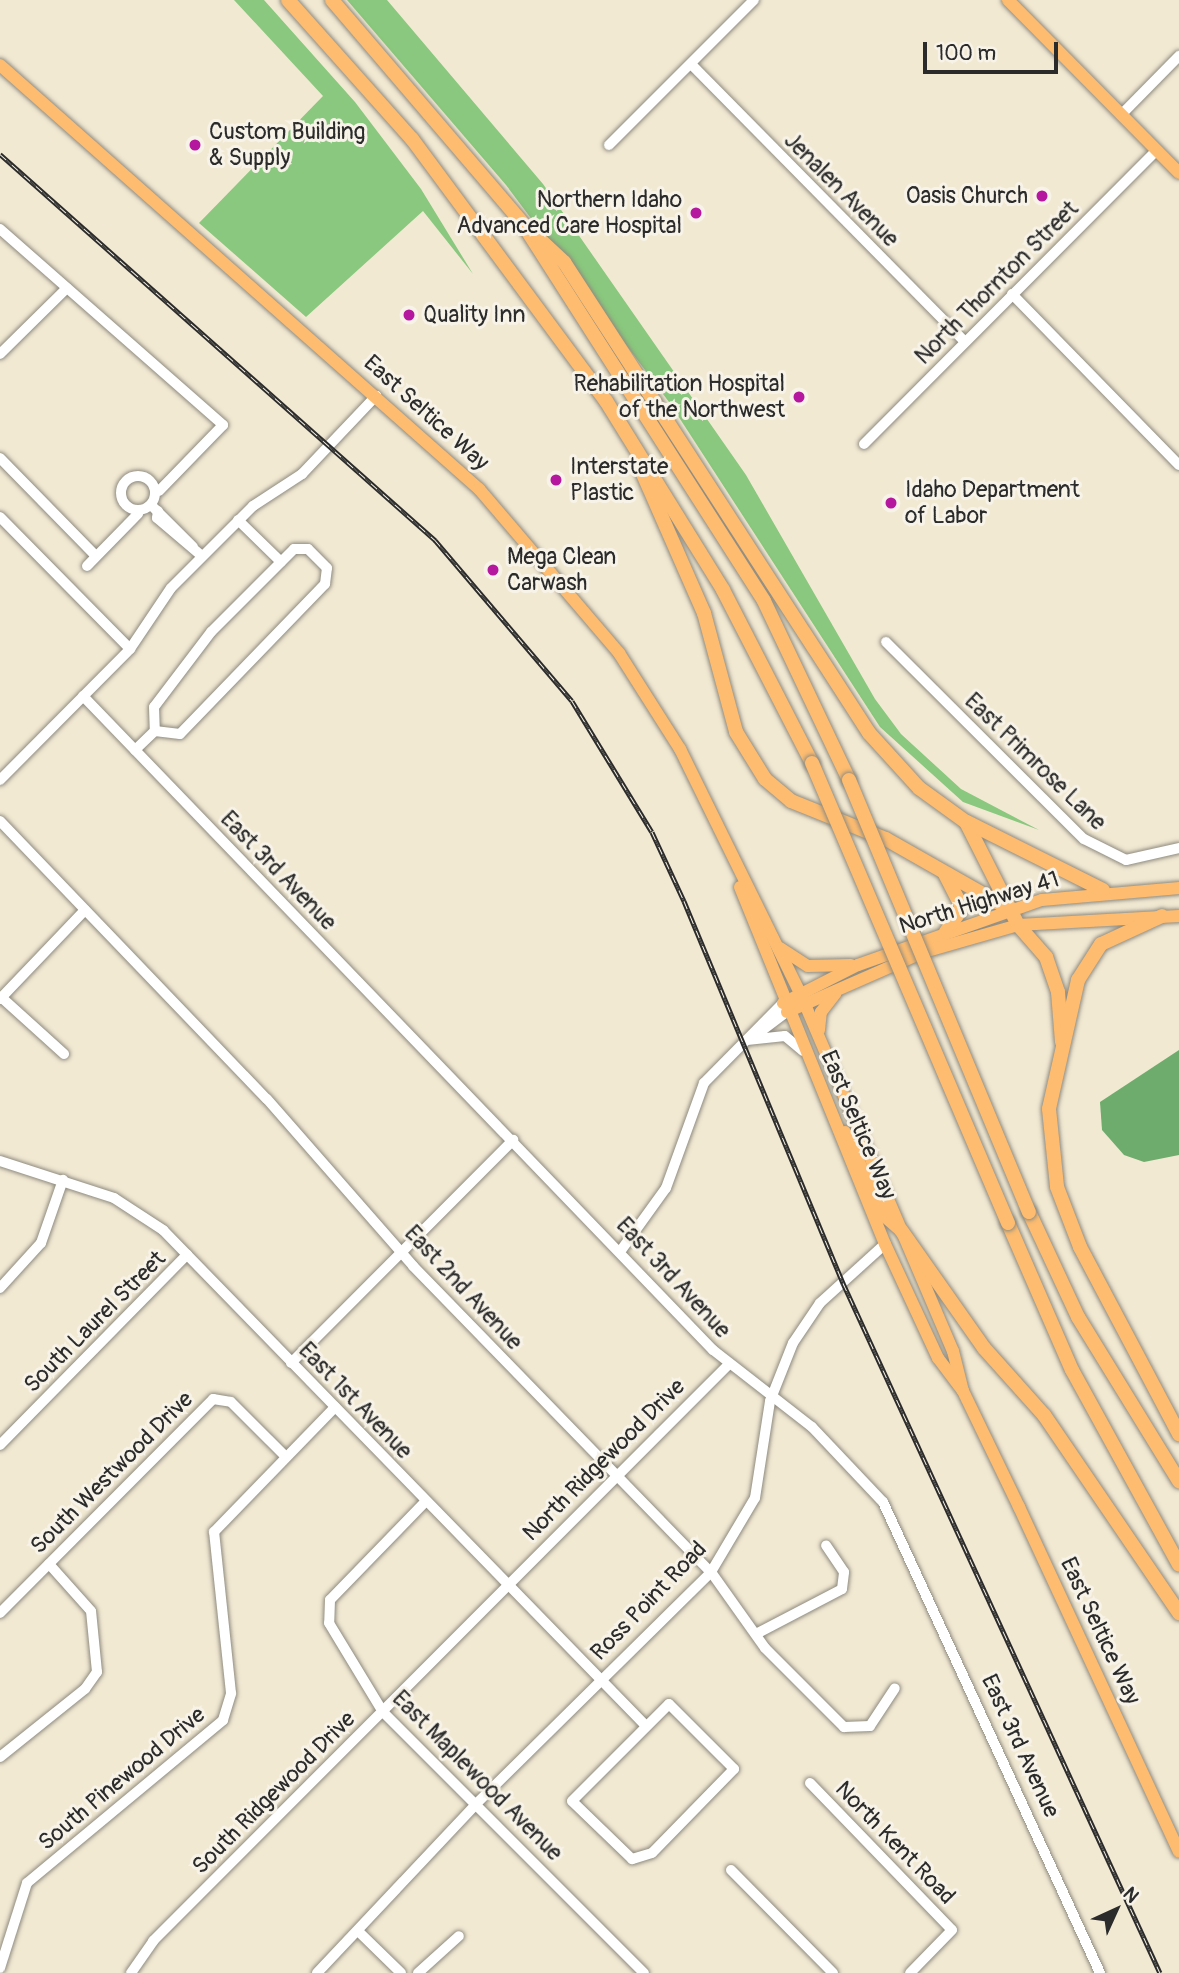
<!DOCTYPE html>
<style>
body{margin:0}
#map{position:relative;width:1179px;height:1973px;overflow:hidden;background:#f2e9d3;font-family:Pangolin,sans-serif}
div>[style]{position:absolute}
.green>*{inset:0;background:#89c87e}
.forest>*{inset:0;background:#6eac6d}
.roads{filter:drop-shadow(0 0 2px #8e8a7f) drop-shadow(0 0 2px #8e8a7f)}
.minor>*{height:10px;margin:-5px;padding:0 5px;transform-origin:5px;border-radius:5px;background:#fff}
.minor>.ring{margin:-5px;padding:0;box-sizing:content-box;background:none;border:10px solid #fff;border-radius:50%}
.major>*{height:12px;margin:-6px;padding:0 6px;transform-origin:6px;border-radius:6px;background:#fdbc70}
.highway>*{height:14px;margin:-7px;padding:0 7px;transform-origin:7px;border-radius:7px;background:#fdbc70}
.rail>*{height:5px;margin-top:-2.5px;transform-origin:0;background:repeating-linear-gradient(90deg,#f7f3e8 0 8px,#2b2b2b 0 16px);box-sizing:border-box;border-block:2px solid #2b2b2b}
.bridges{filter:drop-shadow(0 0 2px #8e8a7f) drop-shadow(0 0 2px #8e8a7f)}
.highway-bridge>*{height:14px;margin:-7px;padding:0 7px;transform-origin:7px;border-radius:7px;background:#fdbc70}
.dots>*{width:19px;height:19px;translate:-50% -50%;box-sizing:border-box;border:4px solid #f7f3e8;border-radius:50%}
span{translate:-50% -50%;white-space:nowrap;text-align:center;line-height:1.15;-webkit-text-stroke:6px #f7f3e8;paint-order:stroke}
.poi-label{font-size:23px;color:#2b2b2b}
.left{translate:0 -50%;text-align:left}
.right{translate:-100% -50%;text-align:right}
.street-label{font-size:23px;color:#2b2b2b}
.north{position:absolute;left:1081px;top:1875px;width:70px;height:70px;-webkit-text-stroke:5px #f7f3e8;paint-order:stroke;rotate:45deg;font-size:19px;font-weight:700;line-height:28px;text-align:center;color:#2b2b2b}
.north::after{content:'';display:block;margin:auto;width:24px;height:32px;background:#2b2b2b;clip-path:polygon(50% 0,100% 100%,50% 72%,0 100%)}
.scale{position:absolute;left:923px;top:42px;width:135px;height:32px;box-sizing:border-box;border:4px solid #2b2b2b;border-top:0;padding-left:9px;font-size:21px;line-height:24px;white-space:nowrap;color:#2b2b2b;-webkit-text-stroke:5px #f7f3e8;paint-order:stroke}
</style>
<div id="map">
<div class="green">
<div style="clip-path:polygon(234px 0,264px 0,355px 102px,421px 189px,473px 274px,423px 211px,306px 317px,199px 223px,323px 96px)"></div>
<div style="clip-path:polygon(347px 0,387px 0,543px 184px,746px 475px,875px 699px,901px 734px,961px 789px,1039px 830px,963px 802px,880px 727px,669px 402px,506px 185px)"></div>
</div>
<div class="forest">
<div style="clip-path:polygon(1179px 1050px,1179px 1155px,1144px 1162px,1124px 1155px,1102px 1130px,1100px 1102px)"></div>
</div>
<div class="roads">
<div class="minor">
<div style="left:691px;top:64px;width:390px;rotate:45.4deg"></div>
<div style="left:1121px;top:115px;width:83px;rotate:-45.5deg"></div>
<div style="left:609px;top:145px;width:205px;rotate:-45deg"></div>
<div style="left:0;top:229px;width:297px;rotate:41.3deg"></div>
<div style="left:223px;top:425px;width:92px;rotate:134.1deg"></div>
<div style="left:1012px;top:294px;width:239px;rotate:45.7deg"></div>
<div style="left:0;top:354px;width:94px;rotate:-44.6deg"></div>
<div style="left:864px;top:444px;width:415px;rotate:-45.1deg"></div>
<div style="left:0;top:458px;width:137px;rotate:45.6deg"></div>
<div class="ring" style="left:121px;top:476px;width:24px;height:24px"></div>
<div style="left:154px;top:508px;width:55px;rotate:45deg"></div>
<div style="left:158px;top:511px;width:7px;rotate:98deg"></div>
<div style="left:157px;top:518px;width:59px;rotate:40.2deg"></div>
<div style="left:0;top:517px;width:185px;rotate:45.4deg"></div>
<div style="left:238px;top:520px;width:60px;rotate:44.3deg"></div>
<div style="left:87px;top:566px;width:73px;rotate:-45.6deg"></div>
<div style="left:886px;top:642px;width:279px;rotate:44.9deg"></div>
<div style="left:1084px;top:839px;width:47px;rotate:26.6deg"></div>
<div style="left:1126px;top:860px;width:54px;rotate:-12.8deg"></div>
<div style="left:83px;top:696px;width:908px;rotate:46.07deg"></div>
<div style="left:713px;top:1350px;width:125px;rotate:37.9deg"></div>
<div style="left:812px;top:1427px;width:103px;rotate:46.6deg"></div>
<div style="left:883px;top:1502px;width:519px;rotate:65.26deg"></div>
<div style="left:135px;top:750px;width:28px;rotate:-44deg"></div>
<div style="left:155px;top:731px;width:25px;rotate:7deg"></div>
<div style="left:180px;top:734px;width:209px;rotate:-46deg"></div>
<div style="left:325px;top:584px;width:16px;rotate:-83deg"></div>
<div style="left:327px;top:568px;width:27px;rotate:-135deg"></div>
<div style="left:308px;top:549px;width:14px;rotate:180deg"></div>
<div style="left:294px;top:549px;width:117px;rotate:135deg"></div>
<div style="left:211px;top:632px;width:94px;rotate:127.2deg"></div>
<div style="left:154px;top:707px;width:24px;rotate:88deg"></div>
<div style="left:0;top:780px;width:185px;rotate:-45.2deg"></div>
<div style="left:130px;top:649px;width:73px;rotate:-56.1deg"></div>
<div style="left:171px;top:588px;width:116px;rotate:-45deg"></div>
<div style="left:253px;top:506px;width:59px;rotate:-33.1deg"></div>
<div style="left:302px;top:474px;width:108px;rotate:-46.5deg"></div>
<div style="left:0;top:821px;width:385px;rotate:46.2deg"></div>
<div style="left:267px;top:1099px;width:222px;rotate:48.8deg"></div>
<div style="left:413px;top:1266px;width:427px;rotate:45.8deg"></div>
<div style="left:711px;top:1572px;width:93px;rotate:54.6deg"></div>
<div style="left:765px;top:1648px;width:112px;rotate:45deg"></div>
<div style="left:844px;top:1727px;width:26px;rotate:-2deg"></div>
<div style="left:870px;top:1726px;width:45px;rotate:-56.7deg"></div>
<div style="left:1px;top:997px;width:85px;rotate:42.1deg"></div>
<div style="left:0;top:999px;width:123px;rotate:-46.3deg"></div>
<div style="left:756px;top:1035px;width:39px;rotate:-37deg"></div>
<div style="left:747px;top:1040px;width:38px;rotate:-6deg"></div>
<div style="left:785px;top:1036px;width:23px;rotate:40deg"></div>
<div style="left:0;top:1161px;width:120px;rotate:18deg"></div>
<div style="left:114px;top:1198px;width:59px;rotate:33.1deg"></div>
<div style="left:163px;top:1230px;width:692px;rotate:45.76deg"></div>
<div style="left:622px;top:1249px;width:75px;rotate:-54.2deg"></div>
<div style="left:666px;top:1188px;width:112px;rotate:-70.1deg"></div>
<div style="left:704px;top:1083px;width:112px;rotate:-45.4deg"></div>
<div style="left:0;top:1288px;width:61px;rotate:-47.7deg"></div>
<div style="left:41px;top:1243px;width:67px;rotate:-70.8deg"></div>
<div style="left:291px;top:1363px;width:315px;rotate:-45.1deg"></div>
<div style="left:0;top:1445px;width:267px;rotate:-45.5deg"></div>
<div style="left:426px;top:1501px;width:138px;rotate:134.1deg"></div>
<div style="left:330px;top:1600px;width:23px;rotate:92deg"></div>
<div style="left:329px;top:1623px;width:104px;rotate:58.8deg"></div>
<div style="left:383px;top:1712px;width:369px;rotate:45deg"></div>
<div style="left:0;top:1613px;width:302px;rotate:-45.1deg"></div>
<div style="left:213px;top:1399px;width:18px;rotate:9deg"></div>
<div style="left:231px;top:1402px;width:76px;rotate:45deg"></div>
<div style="left:756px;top:1634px;width:97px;rotate:-27.6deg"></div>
<div style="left:842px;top:1589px;width:17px;rotate:-83deg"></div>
<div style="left:844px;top:1572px;width:32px;rotate:-124deg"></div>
<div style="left:669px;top:1704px;width:92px;rotate:45deg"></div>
<div style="left:734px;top:1769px;width:117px;rotate:134.3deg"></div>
<div style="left:652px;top:1853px;width:21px;rotate:163deg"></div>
<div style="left:632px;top:1859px;width:83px;rotate:-136deg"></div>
<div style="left:572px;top:1801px;width:137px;rotate:-45deg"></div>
<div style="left:0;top:1757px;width:109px;rotate:-38.7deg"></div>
<div style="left:85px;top:1689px;width:21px;rotate:-55deg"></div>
<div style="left:97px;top:1672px;width:61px;rotate:-95.6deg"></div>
<div style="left:91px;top:1611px;width:63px;rotate:-131.8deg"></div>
<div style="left:810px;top:1783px;width:204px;rotate:46deg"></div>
<div style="left:952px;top:1930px;width:60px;rotate:134.3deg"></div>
<div style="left:731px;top:1870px;width:145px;rotate:45.3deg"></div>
<div style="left:358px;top:1931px;width:60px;rotate:44.3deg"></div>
<div style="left:0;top:1968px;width:89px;rotate:-72.4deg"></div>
<div style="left:27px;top:1883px;width:255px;rotate:-39.7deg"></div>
<div style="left:223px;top:1720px;width:28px;rotate:-73deg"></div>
<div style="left:231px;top:1693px;width:162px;rotate:-96deg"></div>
<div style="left:214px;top:1532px;width:174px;rotate:-45.9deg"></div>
<div style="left:131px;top:1973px;width:39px;rotate:-55deg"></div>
<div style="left:153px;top:1941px;width:814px;rotate:-45.05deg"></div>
<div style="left:317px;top:1973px;width:233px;rotate:-46.7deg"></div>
<div style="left:477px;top:1803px;width:329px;rotate:-44.6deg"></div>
<div style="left:711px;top:1572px;width:86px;rotate:-59.3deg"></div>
<div style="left:755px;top:1498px;width:98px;rotate:-81.2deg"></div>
<div style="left:770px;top:1401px;width:62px;rotate:-68.4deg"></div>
<div style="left:793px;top:1343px;width:48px;rotate:-56deg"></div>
<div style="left:820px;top:1303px;width:88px;rotate:-42.2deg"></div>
<div style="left:418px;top:1973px;width:55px;rotate:-42.1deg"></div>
</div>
<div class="major">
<div style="left:1008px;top:0;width:243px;rotate:45.3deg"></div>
<div style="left:0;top:65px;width:640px;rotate:41.51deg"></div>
<div style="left:479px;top:489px;width:216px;rotate:49.5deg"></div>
<div style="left:619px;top:653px;width:114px;rotate:57.6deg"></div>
<div style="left:680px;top:749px;width:274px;rotate:63.8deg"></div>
<div style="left:801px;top:995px;width:387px;rotate:66.9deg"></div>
<div style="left:953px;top:1351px;width:41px;rotate:76deg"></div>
<div style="left:740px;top:887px;width:385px;rotate:67.9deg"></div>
<div style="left:885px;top:1244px;width:126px;rotate:65.1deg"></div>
<div style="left:938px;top:1358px;width:41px;rotate:52.9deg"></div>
<div style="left:963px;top:1391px;width:129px;rotate:64.2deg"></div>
<div style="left:1019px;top:1507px;width:380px;rotate:65.1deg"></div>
<div style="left:780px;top:948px;width:33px;rotate:33deg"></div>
<div style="left:808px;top:966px;width:43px;rotate:-1.3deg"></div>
<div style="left:783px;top:1003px;width:84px;rotate:-26.9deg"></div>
<div style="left:858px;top:965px;width:195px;rotate:-19.5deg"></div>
<div style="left:1042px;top:900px;width:138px;rotate:-5deg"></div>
<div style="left:787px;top:1012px;width:150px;rotate:-23.7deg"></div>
<div style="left:924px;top:952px;width:98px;rotate:-16deg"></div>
<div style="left:1018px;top:925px;width:161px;rotate:-3.2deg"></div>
<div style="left:819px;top:1030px;width:18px;rotate:-84deg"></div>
<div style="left:821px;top:1012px;width:23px;rotate:-52deg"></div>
<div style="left:845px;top:1132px;width:94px;rotate:64.8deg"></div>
<div style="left:885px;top:1217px;width:20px;rotate:41deg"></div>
</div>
<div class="highway">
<div style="left:288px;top:0;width:186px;rotate:48.3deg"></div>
<div style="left:412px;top:139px;width:326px;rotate:53.5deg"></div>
<div style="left:606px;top:401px;width:222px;rotate:58.2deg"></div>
<div style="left:723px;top:590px;width:195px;rotate:62.8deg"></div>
<div style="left:332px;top:0;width:294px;rotate:49.5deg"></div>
<div style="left:523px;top:224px;width:447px;rotate:57.4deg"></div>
<div style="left:764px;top:601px;width:198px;rotate:64.6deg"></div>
<div style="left:523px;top:224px;width:56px;rotate:42.8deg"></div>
<div style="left:564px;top:262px;width:561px;rotate:57.07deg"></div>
<div style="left:869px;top:733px;width:74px;rotate:47.7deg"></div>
<div style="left:919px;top:788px;width:58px;rotate:35.9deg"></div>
<div style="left:966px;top:822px;width:115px;rotate:63.2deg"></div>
<div style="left:1018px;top:925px;width:43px;rotate:48.8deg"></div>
<div style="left:1046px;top:957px;width:37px;rotate:71deg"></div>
<div style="left:1058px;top:992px;width:50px;rotate:85.4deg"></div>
<div style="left:639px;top:465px;width:162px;rotate:66.3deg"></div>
<div style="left:704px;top:613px;width:123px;rotate:74.9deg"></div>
<div style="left:736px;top:732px;width:55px;rotate:58.3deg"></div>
<div style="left:765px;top:779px;width:34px;rotate:40deg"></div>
<div style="left:791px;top:801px;width:102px;rotate:21.8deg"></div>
<div style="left:886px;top:839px;width:144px;rotate:29.6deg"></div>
<div style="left:967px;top:822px;width:152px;rotate:26.6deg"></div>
<div style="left:945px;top:874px;width:38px;rotate:63deg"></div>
<div style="left:962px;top:908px;width:29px;rotate:124deg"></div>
<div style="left:1162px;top:916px;width:67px;rotate:155.3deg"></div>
<div style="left:1101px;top:944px;width:43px;rotate:122.6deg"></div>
<div style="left:1078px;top:980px;width:132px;rotate:102.7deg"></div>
<div style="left:1049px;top:1109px;width:78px;rotate:84.1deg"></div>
<div style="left:1057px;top:1187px;width:64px;rotate:69deg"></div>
<div style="left:1080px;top:1247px;width:212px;rotate:62.1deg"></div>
<div style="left:1029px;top:1212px;width:116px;rotate:65deg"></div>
<div style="left:1078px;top:1317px;width:193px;rotate:58.4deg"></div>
<div style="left:1008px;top:1223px;width:160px;rotate:66.5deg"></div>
<div style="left:1072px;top:1370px;width:222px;rotate:61.2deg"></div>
<div style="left:901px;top:1230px;width:144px;rotate:54.9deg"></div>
<div style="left:984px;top:1348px;width:90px;rotate:48.2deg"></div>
<div style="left:1044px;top:1415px;width:240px;rotate:55.7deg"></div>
</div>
</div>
<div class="rail">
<div style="left:0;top:154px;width:582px;rotate:41.58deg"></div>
<div style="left:435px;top:540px;width:211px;rotate:49.6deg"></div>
<div style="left:572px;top:701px;width:153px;rotate:58.6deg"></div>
<div style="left:652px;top:832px;width:76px;rotate:65.1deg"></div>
<div style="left:684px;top:901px;width:414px;rotate:67.4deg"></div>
<div style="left:843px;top:1283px;width:759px;rotate:65.32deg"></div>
</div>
<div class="bridges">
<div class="highway-bridge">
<div style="left:812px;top:763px;width:500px;rotate:66.92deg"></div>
<div style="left:849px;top:780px;width:468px;rotate:67.4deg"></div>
</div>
</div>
<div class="dots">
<div style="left:195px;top:145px;background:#b5179e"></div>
<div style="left:1042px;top:196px;background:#b5179e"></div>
<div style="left:696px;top:213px;background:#b5179e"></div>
<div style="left:409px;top:315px;background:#b5179e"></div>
<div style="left:799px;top:397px;background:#b5179e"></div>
<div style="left:556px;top:480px;background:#b5179e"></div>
<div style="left:891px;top:503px;background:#b5179e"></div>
<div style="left:493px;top:570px;background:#b5179e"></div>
</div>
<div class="poi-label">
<span class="left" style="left:209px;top:145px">Custom Building<br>&amp; Supply</span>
<span class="right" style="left:1028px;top:196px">Oasis Church</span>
<span class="right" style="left:682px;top:213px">Northern Idaho<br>Advanced Care Hospital</span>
<span class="left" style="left:423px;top:315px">Quality Inn</span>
<span class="right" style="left:785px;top:397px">Rehabilitation Hospital<br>of the Northwest</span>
<span class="left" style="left:570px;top:480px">Interstate<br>Plastic</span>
<span class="left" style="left:905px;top:503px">Idaho Department<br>of Labor</span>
<span class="left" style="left:507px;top:570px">Mega Clean<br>Carwash</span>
</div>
<div class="street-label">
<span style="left:841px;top:190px;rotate:45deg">Jenalen Avenue</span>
<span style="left:997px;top:283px;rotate:-45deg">North Thornton Street</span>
<span style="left:426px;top:413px;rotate:42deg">East Seltice Way</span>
<span style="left:1035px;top:762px;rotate:44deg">East Primrose Lane</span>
<span style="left:278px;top:871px;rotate:46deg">East 3rd Avenue</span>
<span style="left:979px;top:903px;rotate:-17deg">North Highway 41</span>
<span style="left:858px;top:1125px;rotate:67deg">East Seltice Way</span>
<span style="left:673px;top:1278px;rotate:47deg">East 3rd Avenue</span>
<span style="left:463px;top:1288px;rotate:47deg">East 2nd Avenue</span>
<span style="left:95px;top:1322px;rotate:-45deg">South Laurel Street</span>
<span style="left:355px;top:1401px;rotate:46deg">East 1st Avenue</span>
<span style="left:604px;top:1460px;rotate:-45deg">North Ridgewood Drive</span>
<span style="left:112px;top:1473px;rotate:-45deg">South Westwood Drive</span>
<span style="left:649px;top:1601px;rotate:-46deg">Ross Point Road</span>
<span style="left:1100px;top:1631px;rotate:65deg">East Seltice Way</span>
<span style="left:1020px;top:1746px;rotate:65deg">East 3rd Avenue</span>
<span style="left:477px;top:1776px;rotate:45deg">East Maplewood Avenue</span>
<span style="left:122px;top:1779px;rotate:-40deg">South Pinewood Drive</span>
<span style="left:274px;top:1793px;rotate:-45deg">South Ridgewood Drive</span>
<span style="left:895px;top:1843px;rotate:46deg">North Kent Road</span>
</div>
<div class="north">N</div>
<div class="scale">100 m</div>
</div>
